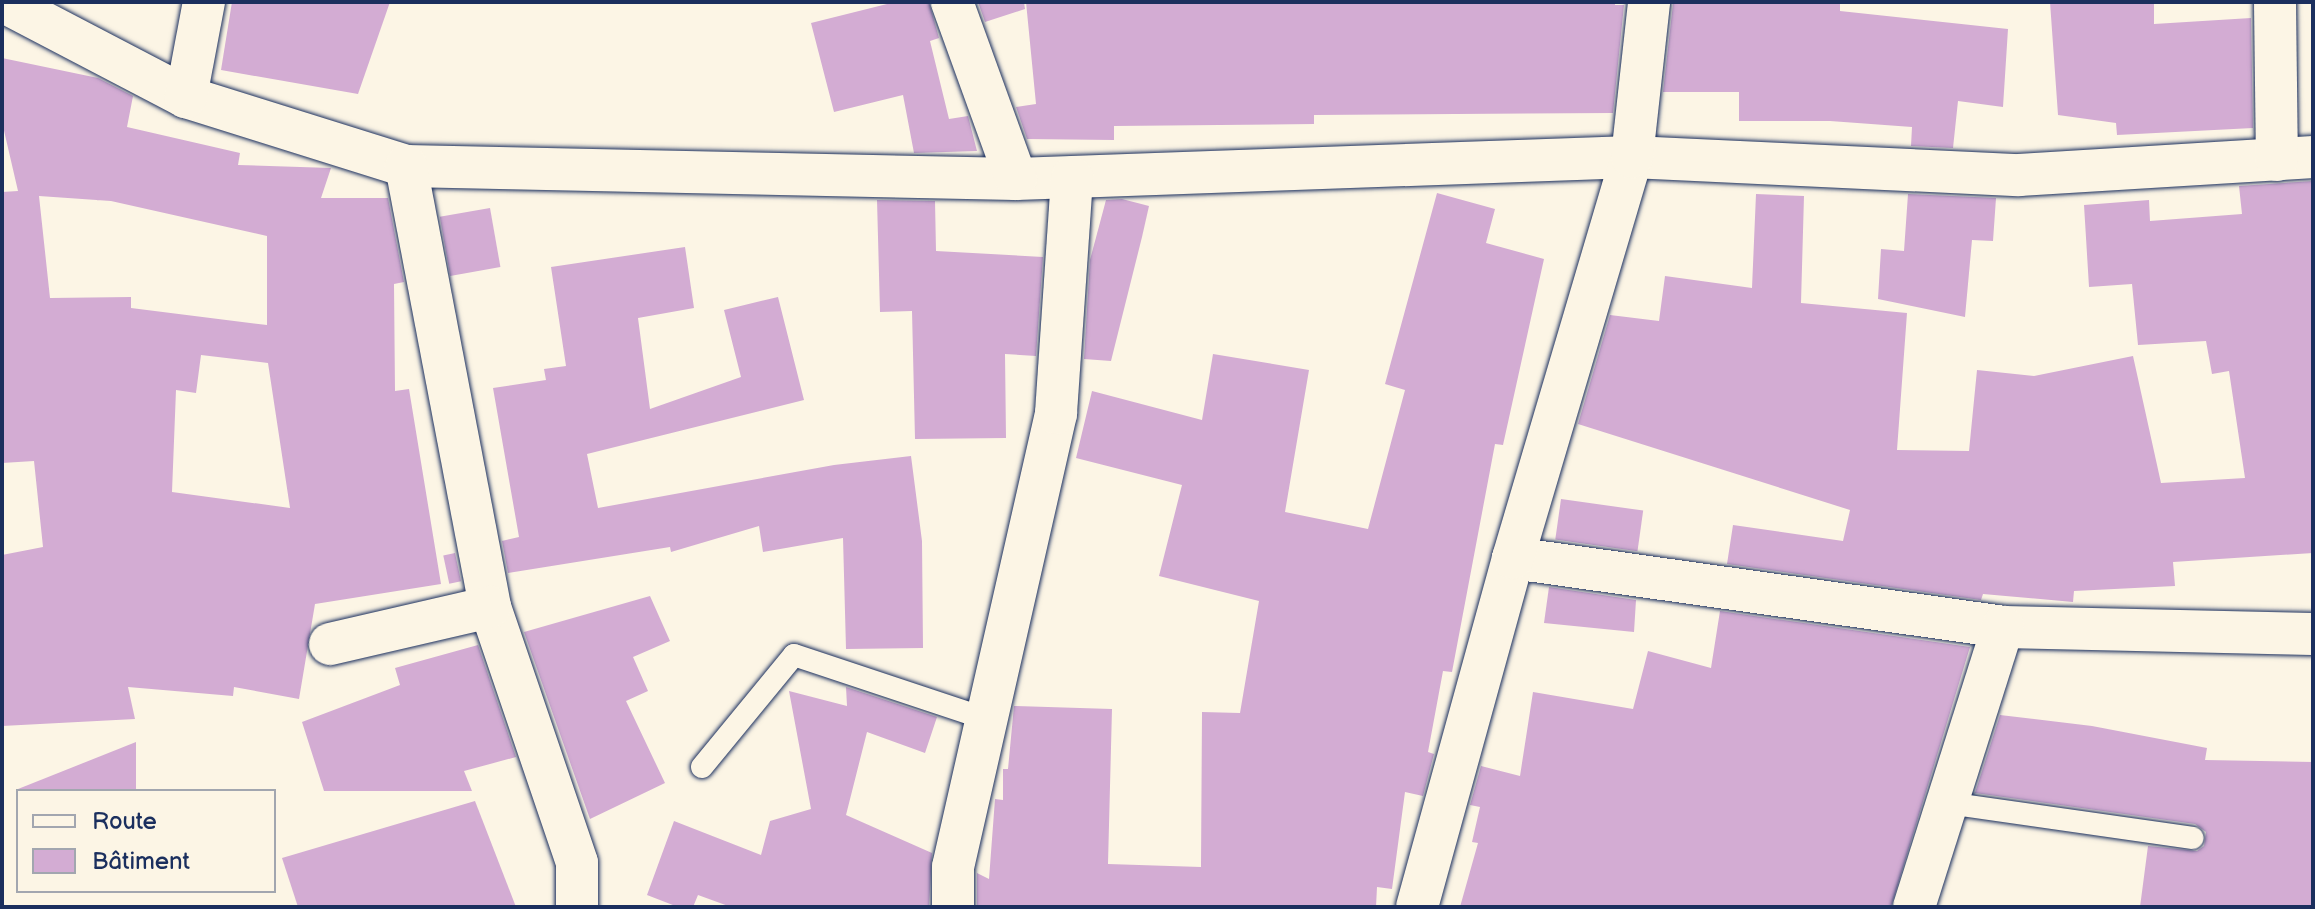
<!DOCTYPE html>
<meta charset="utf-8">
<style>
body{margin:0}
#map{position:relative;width:2315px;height:909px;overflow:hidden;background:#fcf5e5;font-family:"Balsamiq Sans",sans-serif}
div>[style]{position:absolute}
.building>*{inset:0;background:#d3acd3;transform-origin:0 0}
.roads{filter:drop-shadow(0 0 2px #1b2f5e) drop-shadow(0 0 2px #1b2f5e)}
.service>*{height:22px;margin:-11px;padding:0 11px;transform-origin:11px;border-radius:11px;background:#fcf5e5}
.minor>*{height:42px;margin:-21px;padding:0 21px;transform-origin:21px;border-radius:21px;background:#fcf5e5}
span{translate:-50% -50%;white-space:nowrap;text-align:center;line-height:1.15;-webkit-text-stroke:8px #fcf5e5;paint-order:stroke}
.frame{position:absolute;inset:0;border:4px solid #1b2f5e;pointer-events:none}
.legend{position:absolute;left:16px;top:789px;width:260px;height:104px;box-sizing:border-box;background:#fcf5e5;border:2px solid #a2a6af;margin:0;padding:10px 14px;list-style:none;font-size:24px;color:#1b2f5e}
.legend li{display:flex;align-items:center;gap:16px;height:40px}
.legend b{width:40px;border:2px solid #a2a6af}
</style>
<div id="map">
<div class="building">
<div style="clip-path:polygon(232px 2px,390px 2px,358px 94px,221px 70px)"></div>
<div style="clip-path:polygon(895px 2px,929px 2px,939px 38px,930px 41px,949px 119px,968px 116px,977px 151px,914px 153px,903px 95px,834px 112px,811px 23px)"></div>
<div style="clip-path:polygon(978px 2px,1024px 2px,1025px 9px,985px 22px)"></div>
<div style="clip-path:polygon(1026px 2px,1615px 2px,1615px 5px,1624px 5px,1613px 113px,1314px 115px,1314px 124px,1114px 126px,1114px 140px,1027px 139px,1016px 107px,1036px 104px)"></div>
<div style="clip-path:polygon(1734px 2px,1840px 2px,1840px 11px,2008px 29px,2003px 107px,1958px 101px,1953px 148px,1911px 146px,1912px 127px,1830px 121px,1739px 121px,1739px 92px,1663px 92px,1673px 4px)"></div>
<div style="clip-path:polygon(2050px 2px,2154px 2px,2154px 24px,2251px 18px,2253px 128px,2117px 135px,2116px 123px,2058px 115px)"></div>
<div style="clip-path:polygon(evenodd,2px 58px,98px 78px,133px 96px,127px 127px,240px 153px,238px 165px,331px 168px,321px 198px,388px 198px,404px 282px,394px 284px,395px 391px,409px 389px,441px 584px,315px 604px,299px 699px,234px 687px,233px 696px,128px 687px,135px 719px,2px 726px,2px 555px,43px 547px,34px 461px,2px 463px,2px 192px,18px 191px,2px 122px,2px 58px,39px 196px,111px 201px,267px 236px,267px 325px,131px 308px,131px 297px,50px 298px,39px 196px,2px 58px,201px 355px,268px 363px,290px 508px,172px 492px,176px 390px,196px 393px,201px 355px)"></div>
<div style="clip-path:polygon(2313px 181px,2313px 553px,2173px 562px,2175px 586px,2074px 591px,2073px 602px,1983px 594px,1981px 600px,1727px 564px,1733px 525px,1843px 541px,1850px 510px,1578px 424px,1610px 315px,1659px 321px,1665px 276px,1752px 288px,1756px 194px,1804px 196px,1801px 303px,1907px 313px,1897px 450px,1969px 451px,1977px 370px,2034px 376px,2133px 356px,2161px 483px,2245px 478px,2229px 371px,2212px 374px,2206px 341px,2138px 345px,2132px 284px,2089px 287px,2084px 205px,2149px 200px,2150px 221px,2242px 214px,2239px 186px)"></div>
<div style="clip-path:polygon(1437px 193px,1495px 209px,1486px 243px,1544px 259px,1503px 445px,1495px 444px,1452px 672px,1443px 671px,1428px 752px,1434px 754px,1423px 796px,1405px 792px,1392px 889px,1377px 887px,1376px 907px,977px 907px,977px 873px,989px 879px,995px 799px,1003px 800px,1003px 769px,1008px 769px,1014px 706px,1112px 709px,1108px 864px,1201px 867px,1202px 712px,1240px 713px,1259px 601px,1159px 576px,1182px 485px,1076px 458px,1092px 391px,1202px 420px,1213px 354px,1309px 370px,1285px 512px,1368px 529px,1405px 390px,1385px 384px)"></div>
<div style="clip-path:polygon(1908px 194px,1996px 198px,1993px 241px,1972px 240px,1965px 317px,1878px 299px,1881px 249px,1904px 251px)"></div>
<div style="clip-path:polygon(1122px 199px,1149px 206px,1142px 237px,1111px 361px,1084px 359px,1090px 260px,1106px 200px)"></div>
<div style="clip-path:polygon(877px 200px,935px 201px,936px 251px,1043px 257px,1036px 356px,1005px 354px,1006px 438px,915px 439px,912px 311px,880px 312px)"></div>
<div style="left:490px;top:208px;width:60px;height:51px;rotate:80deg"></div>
<div style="clip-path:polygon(685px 247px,694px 308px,638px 318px,650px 409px,741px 377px,724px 310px,778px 297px,804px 400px,587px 454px,598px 508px,834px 465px,911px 456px,922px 541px,923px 648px,846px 649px,843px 538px,763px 552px,759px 526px,671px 552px,670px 547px,508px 573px,502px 541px,519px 537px,493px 388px,546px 380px,544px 369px,566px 366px,551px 267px)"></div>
<div style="left:1561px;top:499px;width:83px;height:41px;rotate:8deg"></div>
<div style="left:455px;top:553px;width:29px;height:12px;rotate:78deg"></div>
<div style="clip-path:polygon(1549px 587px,1636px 600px,1634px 632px,1544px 623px)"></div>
<div style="clip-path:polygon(650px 596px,670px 641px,633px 657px,648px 691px,626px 701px,665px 783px,590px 819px,524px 632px)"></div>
<div style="clip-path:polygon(1720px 611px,1970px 647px,1891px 907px,1460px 907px,1478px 843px,1472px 842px,1480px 807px,1470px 805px,1481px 766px,1520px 776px,1533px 692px,1633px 709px,1648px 651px,1711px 668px)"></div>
<div style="clip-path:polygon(478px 645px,516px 757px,464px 771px,472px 791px,324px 791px,302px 722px,400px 685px,395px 668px)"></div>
<div style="clip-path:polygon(846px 687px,937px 717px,925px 753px,867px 732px,846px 815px,932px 853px,929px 907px,731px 907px,698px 895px,693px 907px,678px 907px,647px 895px,674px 821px,761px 855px,770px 821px,811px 809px,789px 691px,847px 706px)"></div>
<div style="clip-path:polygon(2000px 715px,2092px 726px,2207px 748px,2205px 760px,2313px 762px,2313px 907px,2140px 907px,2148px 846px,2197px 851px,2204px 846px,2206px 832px,2195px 824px,1975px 793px)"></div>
<div style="clip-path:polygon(136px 742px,136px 791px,18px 791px,18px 789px)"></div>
<div style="clip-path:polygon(475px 801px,516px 907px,298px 907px,282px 858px)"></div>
</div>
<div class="roads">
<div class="service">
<div style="left:702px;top:767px;width:145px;rotate:-50.6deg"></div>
<div style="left:794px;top:655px;width:202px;rotate:18.4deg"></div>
<div style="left:1947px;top:803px;width:248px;rotate:8.1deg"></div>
</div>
<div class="minor">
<div style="left:4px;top:2px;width:205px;rotate:27.6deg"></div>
<div style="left:186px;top:97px;width:231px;rotate:17.4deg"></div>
<div style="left:406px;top:166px;width:610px;rotate:1.22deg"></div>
<div style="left:1016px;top:179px;width:616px;rotate:-2.05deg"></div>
<div style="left:1632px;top:157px;width:387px;rotate:2.7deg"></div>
<div style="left:2019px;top:175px;width:295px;rotate:-3.5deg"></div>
<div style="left:952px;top:2px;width:188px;rotate:70.1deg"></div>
<div style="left:2275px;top:2px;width:158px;rotate:89.3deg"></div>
<div style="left:186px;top:97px;width:97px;rotate:-79.3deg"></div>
<div style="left:406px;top:166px;width:449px;rotate:79.2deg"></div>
<div style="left:490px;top:607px;width:270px;rotate:71.2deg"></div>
<div style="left:577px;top:863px;width:44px;rotate:90deg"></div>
<div style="left:1513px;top:558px;width:495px;rotate:8deg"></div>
<div style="left:2003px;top:627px;width:310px;rotate:1.3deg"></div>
<div style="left:330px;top:644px;width:164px;rotate:-13deg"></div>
<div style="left:953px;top:907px;width:40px;rotate:-90deg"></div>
<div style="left:953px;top:867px;width:466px;rotate:-77.2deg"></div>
<div style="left:1056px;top:413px;width:236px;rotate:-86.1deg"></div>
<div style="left:1417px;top:907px;width:362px;rotate:-74.6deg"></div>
<div style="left:1513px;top:558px;width:418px;rotate:-73.5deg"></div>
<div style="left:1632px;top:157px;width:156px;rotate:-83.7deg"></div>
<div style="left:1914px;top:907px;width:294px;rotate:-72.4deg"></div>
</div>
</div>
<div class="frame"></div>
<ul class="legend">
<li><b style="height:10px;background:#fcf5e5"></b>Route</li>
<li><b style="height:22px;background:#d3acd3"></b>Bâtiment</li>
</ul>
</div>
